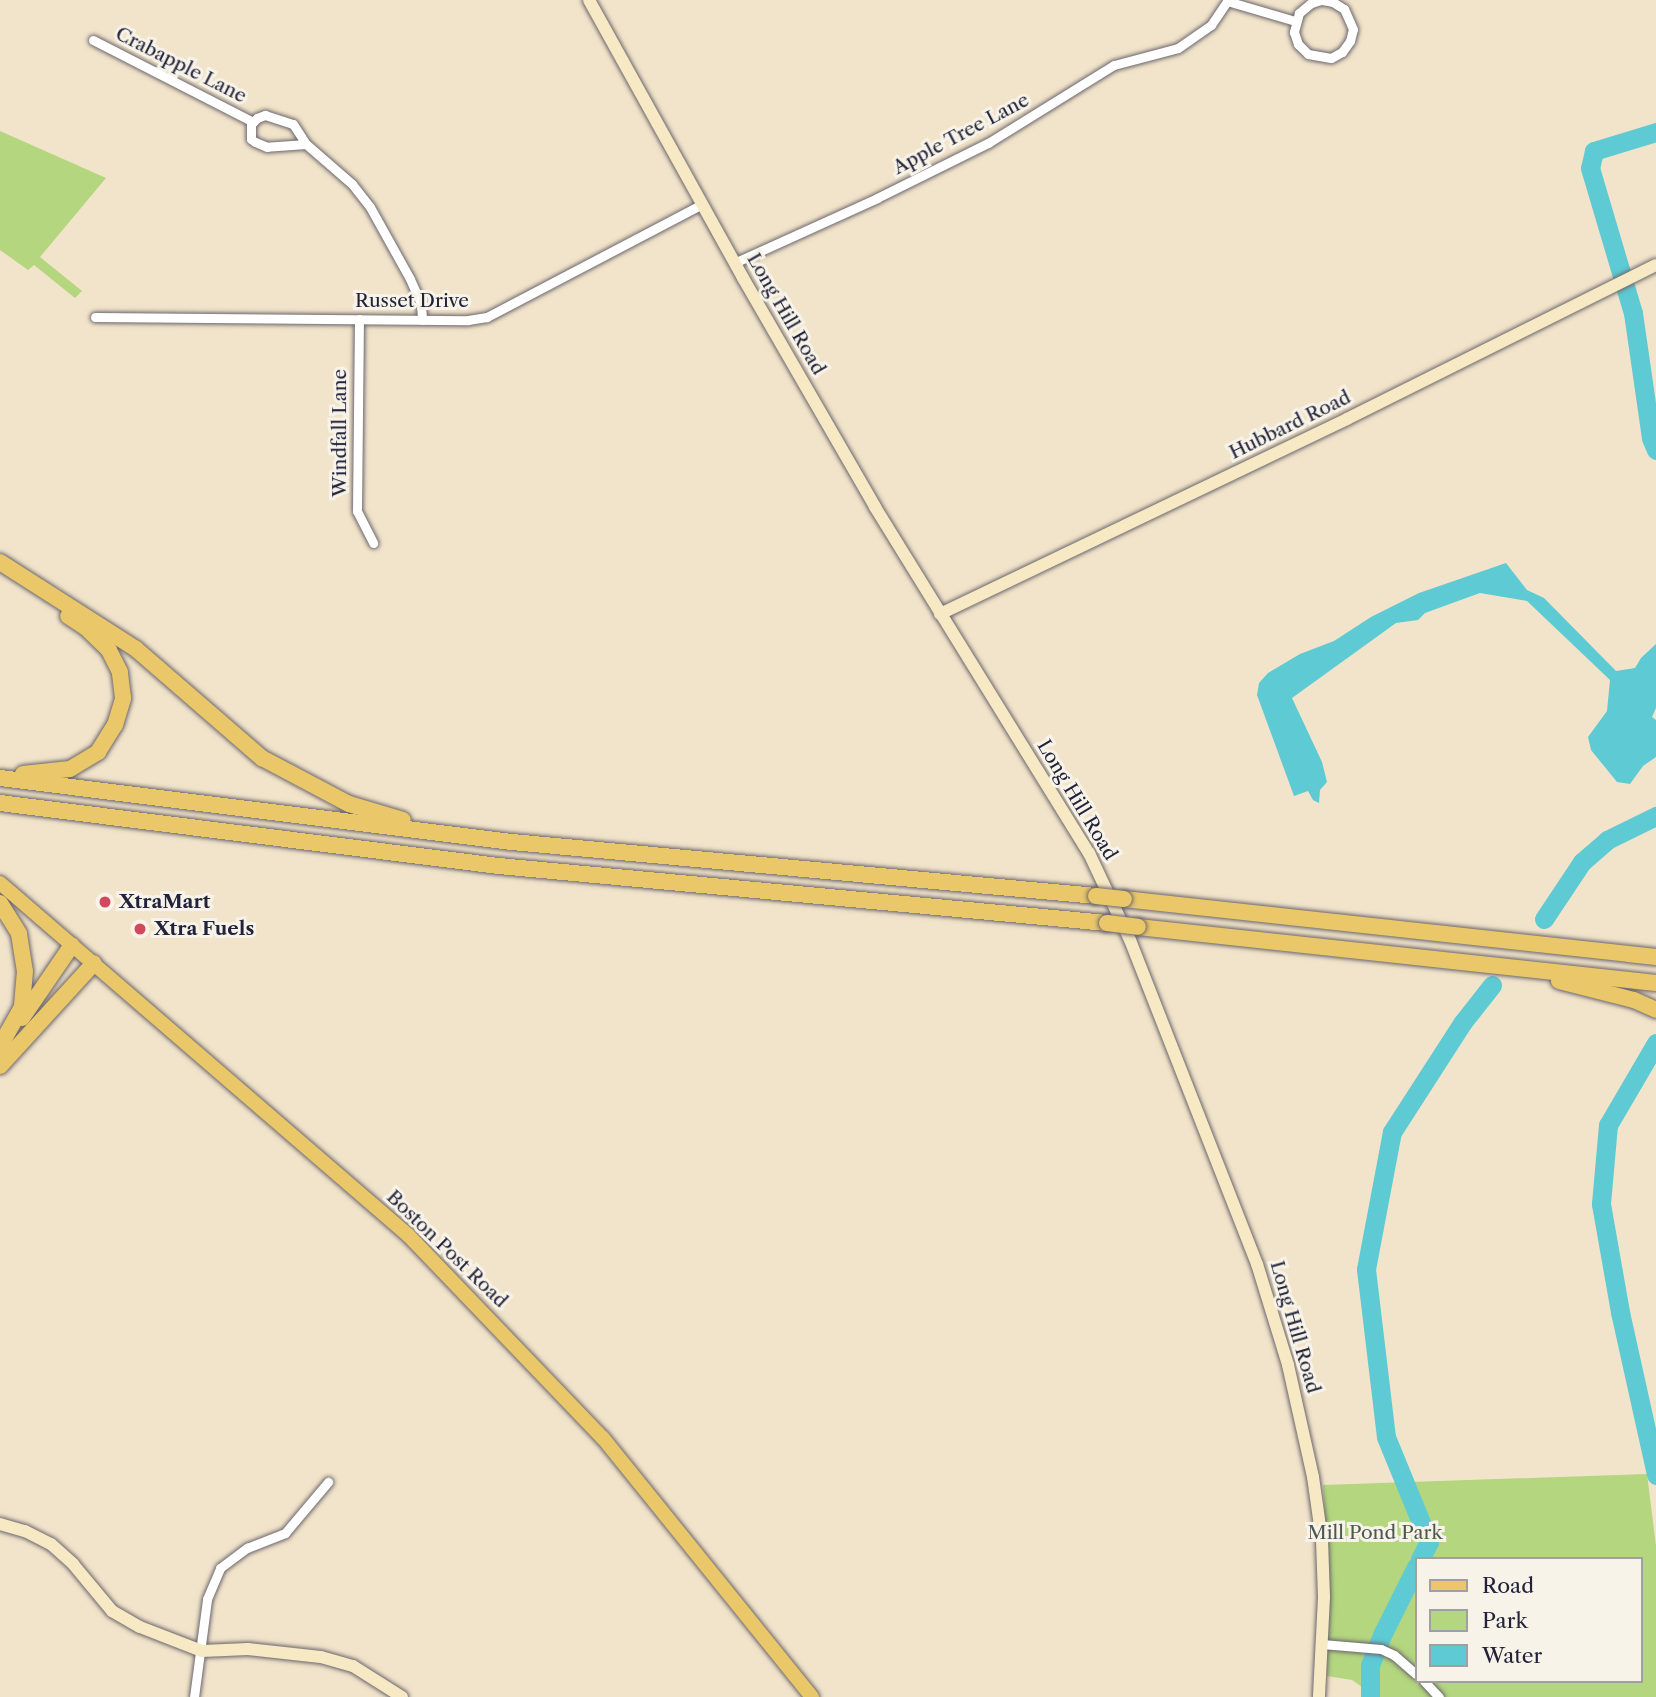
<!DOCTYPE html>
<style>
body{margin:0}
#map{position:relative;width:1656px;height:1697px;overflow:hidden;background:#f2e4ca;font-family:"Libre Caslon Text",serif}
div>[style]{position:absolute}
.green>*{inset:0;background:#b3d67e}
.water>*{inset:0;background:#5dcad4}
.river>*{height:19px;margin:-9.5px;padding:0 9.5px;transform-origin:9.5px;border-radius:9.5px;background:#5dcad4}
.roads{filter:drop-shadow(0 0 2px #6b666d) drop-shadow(0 0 2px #6b666d)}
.street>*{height:9px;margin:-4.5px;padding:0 4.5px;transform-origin:4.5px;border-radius:4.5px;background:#fff}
.secondary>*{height:12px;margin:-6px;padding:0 6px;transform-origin:6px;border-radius:6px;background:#f7e9c3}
.primary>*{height:14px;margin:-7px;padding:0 7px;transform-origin:7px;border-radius:7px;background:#eac769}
.highway>*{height:16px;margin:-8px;padding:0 8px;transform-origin:8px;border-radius:8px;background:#eac769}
.bridges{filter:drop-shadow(0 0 2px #6b666d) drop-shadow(0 0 2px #6b666d)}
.highway-bridge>*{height:16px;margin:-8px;padding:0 8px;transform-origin:8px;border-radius:8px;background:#eac769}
.dots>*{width:19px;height:19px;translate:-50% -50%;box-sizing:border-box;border:4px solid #f7f3e8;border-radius:50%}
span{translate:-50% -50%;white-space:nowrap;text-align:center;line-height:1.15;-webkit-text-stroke:6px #f7f3e8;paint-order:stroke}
.street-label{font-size:19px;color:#22223b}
.poi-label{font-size:19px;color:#22223b;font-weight:700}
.left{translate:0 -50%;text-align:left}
.park-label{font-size:19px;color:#4e584f}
.legend{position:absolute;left:1415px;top:1557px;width:228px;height:126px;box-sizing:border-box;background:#f7f3e8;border:2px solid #a29fa3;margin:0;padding:9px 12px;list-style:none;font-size:21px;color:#22223b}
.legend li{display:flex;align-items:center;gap:14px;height:35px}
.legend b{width:35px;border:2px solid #a29fa3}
</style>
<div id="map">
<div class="green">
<div style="clip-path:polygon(0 131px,106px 178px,40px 257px,82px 291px,75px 298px,34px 265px,28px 270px,0 250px)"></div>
<div style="clip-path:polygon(evenodd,1647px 1474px,1656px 1546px,1656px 1697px,1377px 1697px,1352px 1680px,1327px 1676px,1329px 1576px,1323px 1485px,1647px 1474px,1416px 1559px,1640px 1559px,1640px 1681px,1416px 1681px,1416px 1559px)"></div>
</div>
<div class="water">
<div style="clip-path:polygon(1506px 563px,1527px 590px,1544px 598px,1616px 671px,1635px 668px,1641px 658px,1656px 644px,1656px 708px,1652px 717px,1656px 720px,1656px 757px,1643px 766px,1630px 784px,1617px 782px,1591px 750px,1588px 737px,1607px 711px,1610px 680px,1527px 601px,1480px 593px,1425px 613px,1418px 620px,1396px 623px,1292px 698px,1322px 762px,1327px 782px,1320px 790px,1319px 803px,1313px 800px,1308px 791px,1294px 796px,1257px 695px,1259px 683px,1268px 673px,1300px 654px,1334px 641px,1371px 617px,1419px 593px)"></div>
</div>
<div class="river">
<div style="left:1656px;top:132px;width:65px;rotate:163deg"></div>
<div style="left:1594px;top:151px;width:17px;rotate:103deg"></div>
<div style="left:1590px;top:168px;width:151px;rotate:73.5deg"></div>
<div style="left:1633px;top:313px;width:126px;rotate:81.8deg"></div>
<div style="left:1651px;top:438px;width:13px;rotate:67deg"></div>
<div style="left:1544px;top:919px;width:69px;rotate:-56.3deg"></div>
<div style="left:1582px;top:862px;width:33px;rotate:-41deg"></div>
<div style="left:1607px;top:840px;width:55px;rotate:-26.1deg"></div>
<div style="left:1656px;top:1043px;width:95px;rotate:120.3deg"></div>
<div style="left:1608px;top:1125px;width:79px;rotate:95.1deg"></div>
<div style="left:1601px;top:1204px;width:110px;rotate:80deg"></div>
<div style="left:1620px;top:1312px;width:167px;rotate:77.5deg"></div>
<div style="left:1420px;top:1559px;width:19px;rotate:-62deg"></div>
<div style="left:1429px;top:1542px;width:113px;rotate:-112.3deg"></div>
<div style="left:1386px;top:1437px;width:169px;rotate:-96.8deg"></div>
<div style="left:1366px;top:1269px;width:139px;rotate:-79.3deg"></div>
<div style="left:1392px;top:1132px;width:131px;rotate:-57.2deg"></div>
<div style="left:1463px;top:1022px;width:47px;rotate:-51.9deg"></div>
<div style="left:1370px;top:1697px;width:32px;rotate:-90deg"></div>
<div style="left:1370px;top:1665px;width:35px;rotate:-68deg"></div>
<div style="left:1383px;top:1633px;width:74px;rotate:-63.4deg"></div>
</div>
<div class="roads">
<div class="street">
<div style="left:1321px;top:0;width:10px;rotate:163deg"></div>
<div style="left:1311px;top:3px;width:16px;rotate:140deg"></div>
<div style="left:1299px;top:13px;width:20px;rotate:105deg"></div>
<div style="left:1294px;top:32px;width:13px;rotate:72deg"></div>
<div style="left:1298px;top:44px;width:14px;rotate:45deg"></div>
<div style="left:1308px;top:54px;width:23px;rotate:10deg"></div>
<div style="left:1331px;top:58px;width:13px;rotate:-29deg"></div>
<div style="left:1342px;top:52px;width:14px;rotate:-54deg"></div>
<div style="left:1350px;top:41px;width:12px;rotate:-76deg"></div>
<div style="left:1353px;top:29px;width:22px;rotate:-114deg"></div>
<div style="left:1344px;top:9px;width:13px;rotate:-148deg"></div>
<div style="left:1333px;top:2px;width:11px;rotate:-170deg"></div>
<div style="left:93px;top:40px;width:180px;rotate:27.1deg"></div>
<div style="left:306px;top:144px;width:39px;rotate:176deg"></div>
<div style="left:267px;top:147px;width:13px;rotate:-157deg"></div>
<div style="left:255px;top:142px;width:5px;rotate:-143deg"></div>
<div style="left:251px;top:139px;width:15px;rotate:-90deg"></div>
<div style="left:251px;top:124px;width:8px;rotate:-45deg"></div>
<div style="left:257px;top:118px;width:9px;rotate:-21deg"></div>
<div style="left:265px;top:115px;width:29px;rotate:18deg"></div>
<div style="left:293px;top:124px;width:24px;rotate:57deg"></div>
<div style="left:306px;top:144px;width:61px;rotate:41deg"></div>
<div style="left:352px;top:184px;width:29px;rotate:52deg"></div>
<div style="left:370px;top:207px;width:82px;rotate:60.9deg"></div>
<div style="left:410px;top:279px;width:27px;rotate:66deg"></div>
<div style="left:421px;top:304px;width:16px;rotate:86deg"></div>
<div style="left:734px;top:263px;width:157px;rotate:-24.4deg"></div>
<div style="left:877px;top:198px;width:124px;rotate:-26.4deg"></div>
<div style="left:988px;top:143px;width:148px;rotate:-31.8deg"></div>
<div style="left:1114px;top:65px;width:66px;rotate:-14.9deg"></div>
<div style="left:1178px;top:48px;width:40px;rotate:-34.9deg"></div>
<div style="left:1211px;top:25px;width:29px;rotate:-56deg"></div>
<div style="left:1227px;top:1px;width:71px;rotate:16.4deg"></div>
<div style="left:95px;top:317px;width:373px;rotate:0.5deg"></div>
<div style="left:468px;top:320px;width:19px;rotate:-9deg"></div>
<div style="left:487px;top:317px;width:243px;rotate:-27.7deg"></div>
<div style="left:359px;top:319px;width:192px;rotate:90.6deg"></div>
<div style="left:357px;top:511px;width:36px;rotate:63deg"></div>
<div style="left:1322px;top:1644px;width:59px;rotate:4.8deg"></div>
<div style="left:1381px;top:1649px;width:14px;rotate:25deg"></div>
<div style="left:1394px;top:1655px;width:29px;rotate:41deg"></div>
<div style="left:1424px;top:1681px;width:22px;rotate:47deg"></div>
<div style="left:194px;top:1697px;width:99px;rotate:-82.4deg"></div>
<div style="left:207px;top:1599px;width:34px;rotate:-67deg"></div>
<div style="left:220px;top:1568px;width:34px;rotate:-37deg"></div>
<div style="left:247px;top:1548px;width:41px;rotate:-21.5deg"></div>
<div style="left:285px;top:1533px;width:67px;rotate:-49.9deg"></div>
</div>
<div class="secondary">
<div style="left:589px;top:0;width:318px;rotate:61deg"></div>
<div style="left:743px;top:278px;width:264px;rotate:60deg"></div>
<div style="left:875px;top:507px;width:407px;rotate:58.3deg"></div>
<div style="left:1089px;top:853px;width:96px;rotate:64.8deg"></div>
<div style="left:1130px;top:940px;width:348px;rotate:68.6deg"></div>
<div style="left:1257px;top:1264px;width:106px;rotate:72.9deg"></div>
<div style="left:1288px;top:1365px;width:115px;rotate:77.4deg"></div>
<div style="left:1313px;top:1477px;width:64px;rotate:81.9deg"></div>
<div style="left:1322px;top:1540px;width:57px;rotate:88deg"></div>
<div style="left:1324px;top:1597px;width:100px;rotate:92.9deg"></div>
<div style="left:940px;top:614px;width:451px;rotate:-25.6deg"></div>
<div style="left:1347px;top:419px;width:345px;rotate:-26.5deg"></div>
<div style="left:0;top:1524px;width:26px;rotate:16deg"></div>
<div style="left:25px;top:1531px;width:29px;rotate:27deg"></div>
<div style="left:51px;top:1544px;width:30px;rotate:42deg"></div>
<div style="left:73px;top:1564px;width:61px;rotate:50.3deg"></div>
<div style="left:112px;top:1611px;width:32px;rotate:30deg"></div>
<div style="left:140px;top:1627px;width:66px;rotate:21.2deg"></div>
<div style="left:202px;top:1651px;width:46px;rotate:-2.5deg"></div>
<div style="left:248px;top:1649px;width:73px;rotate:6.3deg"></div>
<div style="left:321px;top:1657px;width:33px;rotate:16deg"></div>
<div style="left:353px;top:1666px;width:58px;rotate:32.3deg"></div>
</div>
<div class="primary">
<div style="left:0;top:883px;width:539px;rotate:40.79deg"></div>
<div style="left:408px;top:1235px;width:281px;rotate:46.2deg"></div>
<div style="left:603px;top:1438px;width:333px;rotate:51.1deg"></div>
</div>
<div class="highway">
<div style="left:0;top:562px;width:161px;rotate:32.6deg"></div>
<div style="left:136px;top:649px;width:167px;rotate:40.9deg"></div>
<div style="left:262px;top:758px;width:98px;rotate:27.9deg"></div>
<div style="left:349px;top:804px;width:56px;rotate:16.5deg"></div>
<div style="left:23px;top:774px;width:47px;rotate:-6.1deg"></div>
<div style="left:70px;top:769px;width:33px;rotate:-31deg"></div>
<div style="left:98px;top:752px;width:32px;rotate:-58deg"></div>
<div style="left:115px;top:725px;width:28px;rotate:-73deg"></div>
<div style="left:123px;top:698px;width:26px;rotate:-97deg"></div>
<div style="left:120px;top:672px;width:25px;rotate:-117deg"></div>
<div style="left:109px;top:650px;width:33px;rotate:-136deg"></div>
<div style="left:85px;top:627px;width:20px;rotate:-147deg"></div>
<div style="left:0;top:778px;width:516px;rotate:7.13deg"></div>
<div style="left:512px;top:842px;width:586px;rotate:5.28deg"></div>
<div style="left:0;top:803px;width:503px;rotate:7.2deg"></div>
<div style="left:499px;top:866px;width:611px;rotate:5.36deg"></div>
<div style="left:1124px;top:899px;width:535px;rotate:6.22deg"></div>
<div style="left:0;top:903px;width:36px;rotate:58deg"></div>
<div style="left:19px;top:934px;width:37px;rotate:81deg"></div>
<div style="left:25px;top:971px;width:36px;rotate:95deg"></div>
<div style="left:22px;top:1007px;width:45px;rotate:119.4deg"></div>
<div style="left:1138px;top:927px;width:521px;rotate:6.17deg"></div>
<div style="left:1559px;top:981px;width:77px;rotate:14.2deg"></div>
<div style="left:1634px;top:1000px;width:24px;rotate:24deg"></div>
<div style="left:22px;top:1018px;width:88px;rotate:-55.6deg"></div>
<div style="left:0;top:1066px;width:139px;rotate:-47.6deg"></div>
</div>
</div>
<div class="bridges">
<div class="highway-bridge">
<div style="left:1096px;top:896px;width:28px;rotate:6deg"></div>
<div style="left:1107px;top:923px;width:31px;rotate:7deg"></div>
</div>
</div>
<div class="dots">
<div style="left:105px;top:902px;background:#d1495b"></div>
<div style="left:140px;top:929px;background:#d1495b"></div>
</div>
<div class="street-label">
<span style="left:181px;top:65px;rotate:27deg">Crabapple Lane</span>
<span style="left:961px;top:134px;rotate:-28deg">Apple Tree Lane</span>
<span style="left:412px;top:301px">Russet Drive</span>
<span style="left:786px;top:314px;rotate:60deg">Long Hill Road</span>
<span style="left:1290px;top:425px;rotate:-26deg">Hubbard Road</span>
<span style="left:340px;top:433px;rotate:-90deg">Windfall Lane</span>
<span style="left:1077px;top:800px;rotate:59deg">Long Hill Road</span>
<span style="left:447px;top:1249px;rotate:44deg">Boston Post Road</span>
<span style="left:1295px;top:1327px;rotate:74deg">Long Hill Road</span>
</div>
<div class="poi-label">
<span class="left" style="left:119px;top:902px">XtraMart</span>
<span class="left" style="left:154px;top:929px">Xtra Fuels</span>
</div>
<div class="park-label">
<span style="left:1375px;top:1533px">Mill Pond Park</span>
</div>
<ul class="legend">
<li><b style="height:9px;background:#eac769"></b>Road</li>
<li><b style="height:19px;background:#b3d67e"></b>Park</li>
<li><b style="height:19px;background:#5dcad4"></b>Water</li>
</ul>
</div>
